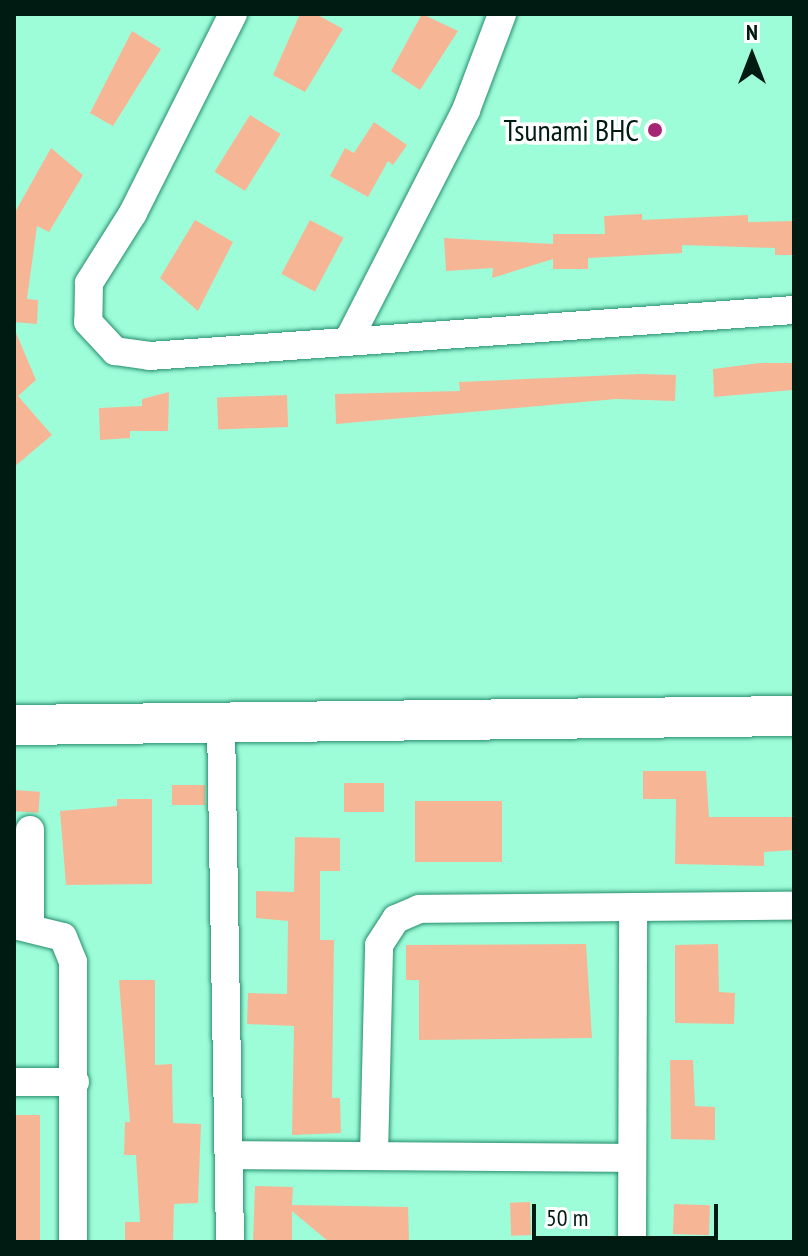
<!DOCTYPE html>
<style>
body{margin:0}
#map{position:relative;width:808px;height:1256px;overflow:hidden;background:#9efdd9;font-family:"PT Sans Narrow",sans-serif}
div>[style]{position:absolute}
.building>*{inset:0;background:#f6b695;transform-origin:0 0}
.roads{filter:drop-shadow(0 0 2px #268d6d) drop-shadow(0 0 2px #268d6d)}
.minor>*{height:28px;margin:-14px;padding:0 14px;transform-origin:14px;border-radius:14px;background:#fff}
.secondary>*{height:40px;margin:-20px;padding:0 20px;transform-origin:20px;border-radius:20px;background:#fff}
.dots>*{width:22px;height:22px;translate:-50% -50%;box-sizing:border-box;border:4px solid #fff;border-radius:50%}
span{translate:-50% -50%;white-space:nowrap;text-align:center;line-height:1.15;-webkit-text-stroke:7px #fff;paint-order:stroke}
.poi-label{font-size:30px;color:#001b12}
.right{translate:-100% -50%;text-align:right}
.frame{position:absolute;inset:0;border:16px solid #001b12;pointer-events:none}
.north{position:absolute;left:712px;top:16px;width:80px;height:80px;-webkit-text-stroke:6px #fff;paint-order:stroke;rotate:0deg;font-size:22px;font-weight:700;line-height:32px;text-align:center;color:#001b12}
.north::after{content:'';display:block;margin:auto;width:28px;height:36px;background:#001b12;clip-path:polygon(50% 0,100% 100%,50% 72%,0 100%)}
.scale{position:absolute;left:532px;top:1204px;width:186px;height:36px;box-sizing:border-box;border:4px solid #001b12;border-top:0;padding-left:10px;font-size:24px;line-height:28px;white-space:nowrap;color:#001b12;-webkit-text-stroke:6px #fff;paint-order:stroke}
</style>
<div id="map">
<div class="building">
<div style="clip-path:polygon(300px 14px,316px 14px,343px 29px,305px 92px,273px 75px)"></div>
<div style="clip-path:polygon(422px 14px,458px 31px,420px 90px,391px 71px)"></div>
<div style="clip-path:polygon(132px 31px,161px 49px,113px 126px,90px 113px)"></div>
<div style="left:250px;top:115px;width:36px;height:67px;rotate:32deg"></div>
<div style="clip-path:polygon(374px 122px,407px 145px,393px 165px,388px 161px,368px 197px,330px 176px,345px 148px,354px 153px)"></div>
<div style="clip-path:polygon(51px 148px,83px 175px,49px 232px,37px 226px,27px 299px,38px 300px,37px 324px,14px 322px,14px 214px)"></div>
<div style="clip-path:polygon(642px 214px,642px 220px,748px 215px,748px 222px,794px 221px,794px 255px,775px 255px,775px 248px,682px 245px,682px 253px,588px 258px,588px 269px,553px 269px,553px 259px,492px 278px,493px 268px,446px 271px,444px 238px,553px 244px,553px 234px,605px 234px,604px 216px)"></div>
<div style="clip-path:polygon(195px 220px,233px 242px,198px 311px,160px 278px)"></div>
<div style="left:310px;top:220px;width:38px;height:61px;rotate:28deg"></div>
<div style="clip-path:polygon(14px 328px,36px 380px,18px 396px,52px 435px,14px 467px)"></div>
<div style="clip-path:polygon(760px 363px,792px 363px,792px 390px,714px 397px,713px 369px)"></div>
<div style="clip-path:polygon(640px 374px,676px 375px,675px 401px,616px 399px,336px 424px,335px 394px,460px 391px,459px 382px)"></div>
<div style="clip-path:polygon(169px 392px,168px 431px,130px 431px,130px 438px,100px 440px,99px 408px,142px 406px,142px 399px)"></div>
<div style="left:287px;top:395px;width:32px;height:70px;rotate:88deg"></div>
<div style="clip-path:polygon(643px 771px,706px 771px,709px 817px,794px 817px,794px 850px,764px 852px,764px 866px,675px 864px,676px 799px,643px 799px)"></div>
<div style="left:344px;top:783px;width:40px;height:29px"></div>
<div style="left:205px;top:785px;width:20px;height:33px;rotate:90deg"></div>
<div style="left:14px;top:790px;width:26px;height:21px;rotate:4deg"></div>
<div style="clip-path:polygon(117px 799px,152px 799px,152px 884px,66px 885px,60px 811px,117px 806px)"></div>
<div style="left:415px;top:801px;width:87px;height:61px"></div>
<div style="clip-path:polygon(295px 837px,340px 838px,340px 871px,320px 871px,320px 940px,334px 940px,332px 1098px,340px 1098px,341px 1133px,292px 1135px,294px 1026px,247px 1024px,248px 993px,287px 994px,288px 921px,256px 918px,256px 891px,294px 892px)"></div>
<div style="clip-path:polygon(586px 944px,592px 1038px,419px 1040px,419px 980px,406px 980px,406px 945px)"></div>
<div style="clip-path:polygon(718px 944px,719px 992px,735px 993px,734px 1024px,675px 1023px,675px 945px)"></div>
<div style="clip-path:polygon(119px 980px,155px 980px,155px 1065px,172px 1064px,173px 1123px,201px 1124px,198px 1203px,174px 1204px,173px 1242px,125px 1242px,125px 1222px,140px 1222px,136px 1155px,124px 1155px,125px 1122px,130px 1122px)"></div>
<div style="clip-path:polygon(670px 1060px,693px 1060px,695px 1106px,715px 1107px,715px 1140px,671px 1139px)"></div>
<div style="left:14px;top:1115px;width:26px;height:126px"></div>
<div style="clip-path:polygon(255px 1186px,293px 1187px,292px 1205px,408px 1207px,409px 1242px,329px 1242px,292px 1211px,292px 1242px,253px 1242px)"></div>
<div style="left:530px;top:1202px;width:33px;height:20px;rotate:88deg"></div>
<div style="left:674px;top:1204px;width:36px;height:30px;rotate:2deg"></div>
</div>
<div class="roads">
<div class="minor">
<div style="left:233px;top:14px;width:223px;rotate:116.7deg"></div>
<div style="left:133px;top:213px;width:83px;rotate:122.2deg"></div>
<div style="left:89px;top:283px;width:39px;rotate:91deg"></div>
<div style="left:88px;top:322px;width:40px;rotate:47deg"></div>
<div style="left:115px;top:351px;width:35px;rotate:8deg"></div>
<div style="left:150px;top:356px;width:646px;rotate:-4.09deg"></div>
<div style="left:349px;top:339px;width:257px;rotate:-62.9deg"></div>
<div style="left:466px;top:110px;width:103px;rotate:-69.4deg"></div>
<div style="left:221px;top:724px;width:518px;rotate:89deg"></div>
<div style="left:30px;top:830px;width:95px;rotate:90deg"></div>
<div style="left:14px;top:925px;width:50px;rotate:13.8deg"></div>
<div style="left:63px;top:937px;width:27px;rotate:68deg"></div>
<div style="left:73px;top:962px;width:280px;rotate:90deg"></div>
<div style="left:14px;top:1082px;width:61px"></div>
<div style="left:229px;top:1155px;width:401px;rotate:0.4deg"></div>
<div style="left:374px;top:1155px;width:210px;rotate:-88.6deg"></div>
<div style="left:379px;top:945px;width:31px;rotate:-57deg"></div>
<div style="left:396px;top:919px;width:25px;rotate:-23deg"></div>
<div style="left:419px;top:909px;width:375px;rotate:-0.5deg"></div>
<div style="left:632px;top:1242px;width:334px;rotate:-89.8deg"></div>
</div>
<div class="secondary">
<div style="left:14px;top:725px;width:780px;rotate:-0.66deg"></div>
</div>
</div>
<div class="dots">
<div style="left:655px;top:130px;background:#a52574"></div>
</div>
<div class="poi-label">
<span class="right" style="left:639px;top:130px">Tsunami BHC</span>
</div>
<div class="frame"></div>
<div class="north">N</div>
<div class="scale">50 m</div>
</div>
